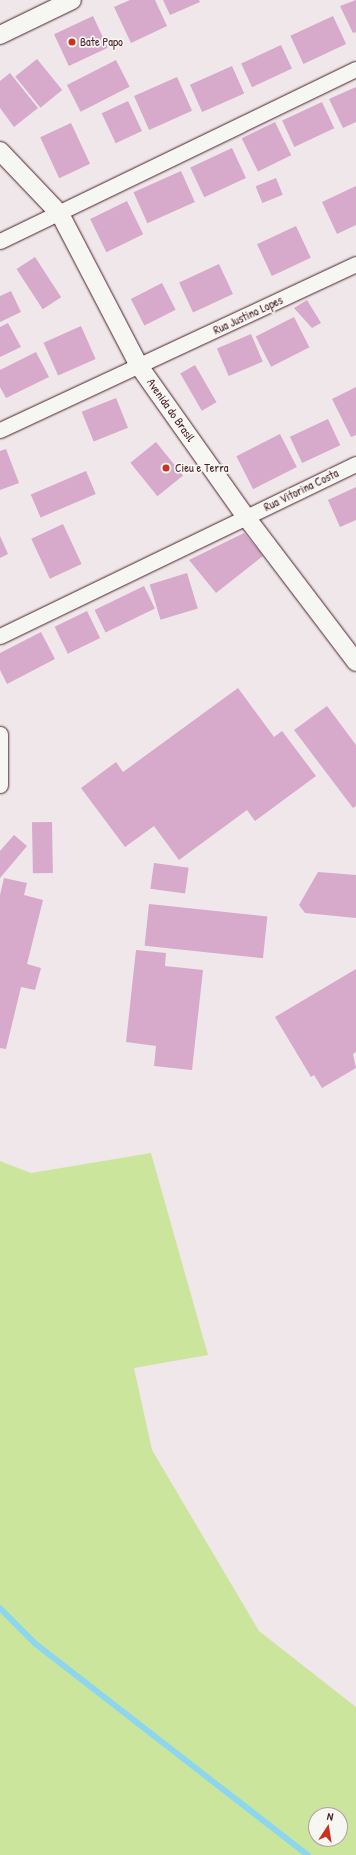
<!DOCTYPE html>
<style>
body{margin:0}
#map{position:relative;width:356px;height:1855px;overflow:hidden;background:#f0e7ea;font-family:"Patrick Hand",sans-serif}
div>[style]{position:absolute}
.green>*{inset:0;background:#cbe69c}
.stream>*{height:5.5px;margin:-2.75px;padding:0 2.75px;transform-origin:2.75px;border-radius:2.75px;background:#8dd6ee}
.building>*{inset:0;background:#d7a9ca;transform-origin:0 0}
.roads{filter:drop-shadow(0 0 1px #4a1f2b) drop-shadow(0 0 1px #4a1f2b)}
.minor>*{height:15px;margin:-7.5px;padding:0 7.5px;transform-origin:7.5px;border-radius:7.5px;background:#f6f6f2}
.tertiary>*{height:18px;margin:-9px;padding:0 9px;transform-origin:9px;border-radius:9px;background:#f6f6f2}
.dots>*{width:11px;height:11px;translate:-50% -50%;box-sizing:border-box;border:2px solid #f6f6f2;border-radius:50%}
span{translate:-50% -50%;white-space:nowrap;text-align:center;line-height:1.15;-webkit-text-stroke:3.5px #f6f6f2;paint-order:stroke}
.poi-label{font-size:12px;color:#4a1f2b}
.left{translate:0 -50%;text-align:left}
.street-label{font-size:12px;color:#4a1f2b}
.north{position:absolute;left:308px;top:1807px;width:40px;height:40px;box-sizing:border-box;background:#f6f6f2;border:1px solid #b1a0a2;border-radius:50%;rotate:12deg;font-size:11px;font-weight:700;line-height:16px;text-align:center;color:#4a1f2b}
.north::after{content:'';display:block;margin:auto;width:14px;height:18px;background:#c8321e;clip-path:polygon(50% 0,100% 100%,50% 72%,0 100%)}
</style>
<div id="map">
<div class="green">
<div style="clip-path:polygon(evenodd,151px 1153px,208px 1355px,134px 1368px,152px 1450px,259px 1631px,356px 1707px,356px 1855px,0 1855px,0 1161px,31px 1173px,151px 1153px,316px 1815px,340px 1815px,340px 1839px,316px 1839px,316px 1815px)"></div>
</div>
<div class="stream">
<div style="left:0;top:1608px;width:51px;rotate:45deg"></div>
<div style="left:36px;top:1644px;width:344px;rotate:37.8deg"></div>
</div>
<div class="building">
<div style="clip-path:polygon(130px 0,155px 0,167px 26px,131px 43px,114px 7px)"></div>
<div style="clip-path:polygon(163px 0,199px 0,200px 2px,170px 15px)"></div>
<div style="clip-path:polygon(356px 0,356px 32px,353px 33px,340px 6px)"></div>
<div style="left:93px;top:16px;width:35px;height:43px;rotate:65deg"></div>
<div style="left:333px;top:16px;width:31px;height:47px;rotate:65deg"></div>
<div style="left:281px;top:45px;width:26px;height:44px;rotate:65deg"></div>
<div style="left:37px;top:59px;width:40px;height:28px;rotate:51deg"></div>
<div style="left:116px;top:60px;width:30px;height:55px;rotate:63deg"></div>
<div style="left:232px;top:66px;width:30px;height:46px;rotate:66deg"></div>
<div style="clip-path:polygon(10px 73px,38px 108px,14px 127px,0 108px,0 81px)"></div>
<div style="left:177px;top:77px;width:37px;height:47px;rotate:66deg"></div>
<div style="clip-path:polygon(356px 87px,356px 122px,343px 128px,329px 99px)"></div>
<div style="left:128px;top:101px;width:33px;height:29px;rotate:65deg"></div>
<div style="left:322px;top:102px;width:29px;height:44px;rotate:65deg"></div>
<div style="left:275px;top:122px;width:37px;height:37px;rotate:64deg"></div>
<div style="left:71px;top:123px;width:45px;height:34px;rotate:65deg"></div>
<div style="left:232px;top:148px;width:33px;height:46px;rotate:65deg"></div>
<div style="left:181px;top:171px;width:34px;height:52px;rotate:66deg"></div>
<div style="left:276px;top:178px;width:18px;height:22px;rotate:68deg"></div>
<div style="clip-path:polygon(356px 186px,356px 225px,337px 234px,322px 202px)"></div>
<div style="left:127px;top:201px;width:37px;height:41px;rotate:64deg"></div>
<div style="left:296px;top:226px;width:35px;height:43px;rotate:65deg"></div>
<div style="left:35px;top:257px;width:48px;height:22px;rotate:57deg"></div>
<div style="left:219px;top:264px;width:33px;height:44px;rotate:65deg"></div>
<div style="left:162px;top:283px;width:30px;height:35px;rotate:63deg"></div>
<div style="clip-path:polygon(11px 291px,21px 312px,0 322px,0 296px)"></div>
<div style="clip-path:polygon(307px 300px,321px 323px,312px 328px,294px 308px)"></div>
<div style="left:294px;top:317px;width:34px;height:43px;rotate:63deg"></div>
<div style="clip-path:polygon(8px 323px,21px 347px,0 357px,0 327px)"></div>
<div style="left:81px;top:326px;width:36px;height:41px;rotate:66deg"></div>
<div style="left:251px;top:334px;width:30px;height:37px;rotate:67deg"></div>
<div style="clip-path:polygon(36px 352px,49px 377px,6px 398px,0 387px,0 370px)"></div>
<div style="left:195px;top:365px;width:43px;height:17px;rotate:60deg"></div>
<div style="clip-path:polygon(356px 387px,356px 435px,351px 437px,332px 399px)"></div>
<div style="left:116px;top:398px;width:32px;height:37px;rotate:68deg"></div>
<div style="left:328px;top:419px;width:29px;height:42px;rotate:65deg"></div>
<div style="left:280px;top:434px;width:37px;height:49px;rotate:63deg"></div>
<div style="left:156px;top:442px;width:43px;height:33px;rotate:51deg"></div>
<div style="clip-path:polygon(6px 449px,19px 483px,0 490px,0 451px)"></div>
<div style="left:86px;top:471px;width:25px;height:60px;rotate:67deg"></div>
<div style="clip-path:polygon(356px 487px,356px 520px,340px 527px,328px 500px)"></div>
<div style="left:63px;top:524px;width:44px;height:35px;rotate:65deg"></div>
<div style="clip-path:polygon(244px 533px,263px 556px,216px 593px,189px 560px)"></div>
<div style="clip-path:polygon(0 536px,8px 554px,0 558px)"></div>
<div style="left:187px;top:573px;width:37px;height:39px;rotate:73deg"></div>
<div style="left:144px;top:586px;width:25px;height:55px;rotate:64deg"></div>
<div style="left:87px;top:611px;width:30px;height:36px;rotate:64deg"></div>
<div style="clip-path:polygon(41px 632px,55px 659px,7px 684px,0 670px,0 653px)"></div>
<div style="clip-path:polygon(238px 688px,274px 737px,282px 731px,316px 776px,255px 821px,247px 810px,179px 860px,154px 826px,125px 847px,81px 788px,116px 762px,123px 772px)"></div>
<div style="clip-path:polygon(327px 706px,356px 745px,356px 806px,353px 808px,294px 730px)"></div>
<div style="left:52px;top:822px;width:51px;height:20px;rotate:89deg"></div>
<div style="clip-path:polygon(14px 835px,27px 846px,0 878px,0 851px)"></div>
<div style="left:154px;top:863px;width:35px;height:26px;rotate:8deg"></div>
<div style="clip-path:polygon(318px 872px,356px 875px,356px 918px,305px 913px,299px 905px)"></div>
<div style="clip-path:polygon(4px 878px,27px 883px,24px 895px,43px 900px,27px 964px,41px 968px,35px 990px,21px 987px,6px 1049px,0 1048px,0 895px)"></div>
<div style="left:149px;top:904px;width:119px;height:42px;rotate:6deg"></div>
<div style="clip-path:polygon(136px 950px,166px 953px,165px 966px,203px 970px,192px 1070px,154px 1066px,156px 1046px,126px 1042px)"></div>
<div style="clip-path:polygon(356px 969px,356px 1052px,353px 1054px,356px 1068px,322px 1088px,314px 1075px,311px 1077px,275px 1017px)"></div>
</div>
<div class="roads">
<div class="minor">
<div style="left:0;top:241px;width:395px;rotate:-25.8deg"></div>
<div style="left:0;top:430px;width:393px;rotate:-25deg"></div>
<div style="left:0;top:636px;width:395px;rotate:-25.8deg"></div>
<div style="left:0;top:734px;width:51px;rotate:90deg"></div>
</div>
<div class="tertiary">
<div style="left:0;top:35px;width:80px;rotate:-25.9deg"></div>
<div style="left:0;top:151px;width:87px;rotate:46.4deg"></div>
<div style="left:60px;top:214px;width:171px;rotate:62.5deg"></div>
<div style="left:139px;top:366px;width:185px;rotate:54.7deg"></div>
<div style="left:246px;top:517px;width:182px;rotate:52.8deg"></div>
</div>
</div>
<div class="dots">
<div style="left:72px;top:42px;background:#c8321e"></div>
<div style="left:166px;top:468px;background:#c8321e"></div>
</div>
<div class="poi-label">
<span class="left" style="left:80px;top:42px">Bate Papo</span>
<span class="left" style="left:175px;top:468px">Cieu e Terra</span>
</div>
<div class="street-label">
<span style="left:248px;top:315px;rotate:-25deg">Rua Justino Lopes</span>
<span style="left:171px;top:410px;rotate:55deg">Avenida do Brasil</span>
<span style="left:301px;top:490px;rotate:-26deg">Rua Vitorina Costa</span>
</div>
<div class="north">N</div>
</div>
